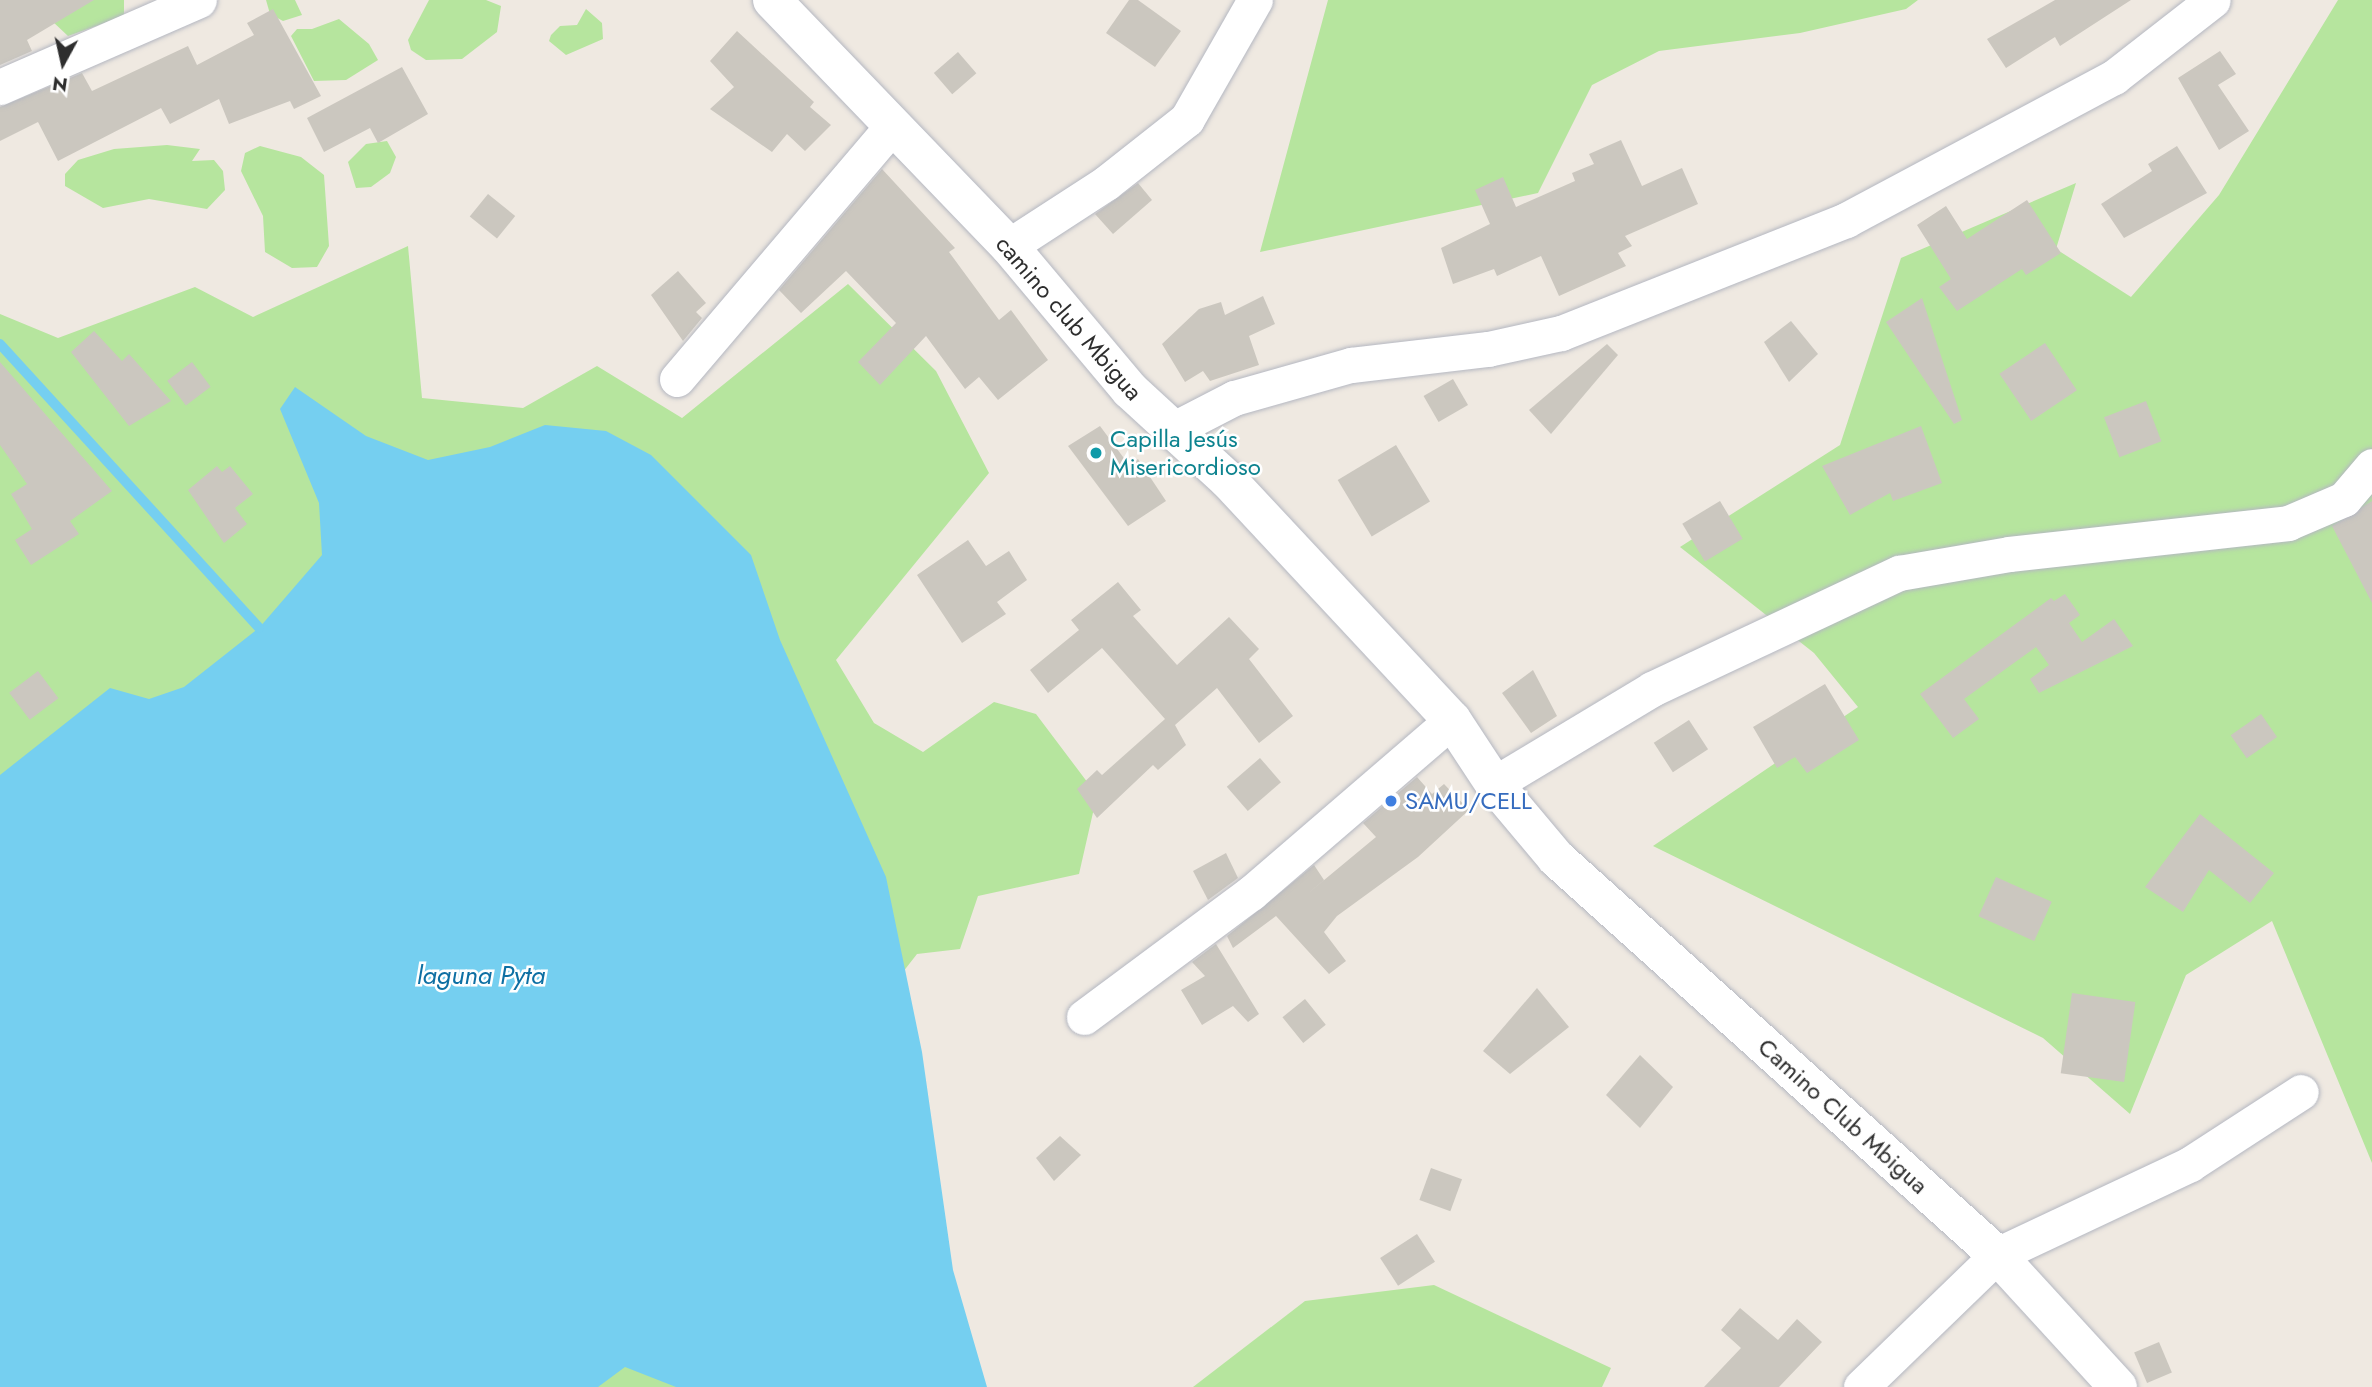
<!DOCTYPE html>
<meta charset="utf-8">
<style>
body{margin:0}
#map{position:relative;width:2372px;height:1387px;overflow:hidden;background:#efe9e1;font-family:Jost,sans-serif}
div>[style]{position:absolute}
.green>*{inset:0;background:#b6e59e}
.water>*{inset:0;background:#75cff0}
.stream>*{height:10px;margin:-5px;padding:0 5px;transform-origin:5px;border-radius:5px;background:#75cff0}
.building>*{inset:0;background:#cbc7bf;transform-origin:0 0}
.roads{filter:drop-shadow(0 0 2px #b4b7c1) drop-shadow(0 0 2px #b4b7c1)}
.minor>*{height:35px;margin:-17.5px;padding:0 17.5px;transform-origin:17.5px;border-radius:17.5px;background:#fff}
.secondary>*{height:38px;margin:-19px;padding:0 19px;transform-origin:19px;border-radius:19px;background:#fff}
.dots>*{width:19px;height:19px;translate:-50% -50%;box-sizing:border-box;border:4px solid #fff;border-radius:50%}
span{translate:-50% -50%;white-space:nowrap;text-align:center;line-height:1.15;-webkit-text-stroke:5px #fff;paint-order:stroke}
.street-label{font-size:24px;color:#2e2e2e}
.culture-label{font-size:24px;color:#0d838f}
.left{translate:0 -50%;text-align:left}
.shop-label{font-size:24px;color:#366cbe}
.water-label{font-size:26px;color:#0d6fa3;font-style:italic}
.north{position:absolute;left:28px;top:28px;width:70px;height:70px;-webkit-text-stroke:5px #fff;paint-order:stroke;rotate:188deg;font-size:19px;font-weight:700;line-height:28px;text-align:center;color:#2e2e2e}
.north::after{content:'';display:block;margin:auto;width:24px;height:32px;background:#2e2e2e;clip-path:polygon(50% 0,100% 100%,50% 72%,0 100%)}
</style>
<div id="map">
<div class="green">
<div style="clip-path:polygon(56px 0,124px 0,124px 16px,68px 36px,51px 20px)"></div>
<div style="clip-path:polygon(266px 0,295px 0,302px 15px,283px 21px,270px 14px)"></div>
<div style="clip-path:polygon(429px 0,486px 0,501px 6px,497px 32px,462px 59px,426px 60px,411px 50px,408px 40px)"></div>
<div style="clip-path:polygon(1328px 0,1918px 0,1906px 9px,1800px 33px,1659px 51px,1592px 85px,1538px 193px,1260px 252px)"></div>
<div style="clip-path:polygon(2338px 0,2372px 0,2372px 1163px,2272px 921px,2186px 975px,2130px 1114px,2043px 1038px,1653px 846px,1858px 707px,1814px 653px,1680px 547px,1840px 445px,1901px 258px,2076px 183px,2056px 249px,2131px 297px,2219px 195px)"></div>
<div style="clip-path:polygon(586px 9px,602px 23px,603px 39px,566px 55px,549px 41px,551px 35px,560px 26px,577px 25px)"></div>
<div style="clip-path:polygon(339px 19px,369px 44px,378px 60px,346px 80px,314px 81px,291px 36px,297px 29px,312px 29px)"></div>
<div style="clip-path:polygon(387px 141px,396px 157px,390px 173px,371px 187px,356px 188px,348px 162px,366px 144px)"></div>
<div style="clip-path:polygon(167px 145px,200px 149px,192px 161px,214px 160px,223px 171px,225px 190px,207px 209px,149px 199px,103px 208px,65px 186px,65px 174px,78px 160px,114px 149px)"></div>
<div style="clip-path:polygon(260px 146px,301px 157px,324px 175px,329px 246px,317px 267px,292px 268px,265px 252px,263px 216px,241px 171px,245px 153px)"></div>
<div style="clip-path:polygon(408px 246px,422px 398px,523px 408px,597px 366px,682px 418px,848px 284px,936px 371px,989px 473px,836px 660px,874px 723px,923px 752px,994px 702px,1036px 714px,1097px 795px,1079px 874px,978px 896px,960px 949px,917px 954px,885px 995px,965px 1387px,0 1387px,0 314px,58px 338px,195px 287px,253px 317px)"></div>
<div style="clip-path:polygon(1434px 1285px,1611px 1368px,1602px 1387px,1193px 1387px,1305px 1301px)"></div>
</div>
<div class="water">
<div style="clip-path:polygon(295px 387px,366px 436px,428px 460px,490px 447px,545px 425px,606px 431px,651px 455px,751px 555px,780px 640px,886px 877px,922px 1052px,953px 1270px,987px 1387px,676px 1387px,625px 1367px,598px 1387px,0 1387px,0 775px,110px 688px,149px 699px,184px 687px,259px 628px,322px 555px,319px 503px,280px 409px)"></div>
</div>
<div class="stream">
<div style="left:0;top:344px;width:384px;rotate:47.6deg"></div>
</div>
<div class="building">
<div style="clip-path:polygon(0 0,94px 0,27px 40px,32px 51px,0 65px)"></div>
<div style="clip-path:polygon(1129px 0,1138px 0,1181px 31px,1155px 67px,1106px 33px)"></div>
<div style="clip-path:polygon(2055px 0,2131px 0,2060px 46px,2055px 37px,2006px 68px,1987px 39px)"></div>
<div style="clip-path:polygon(273px 9px,321px 96px,294px 109px,290px 101px,229px 124px,219px 99px,170px 124px,161px 108px,58px 161px,38px 122px,0 141px,0 107px,82px 73px,92px 91px,188px 46px,197px 65px,254px 35px,247px 23px)"></div>
<div style="clip-path:polygon(737px 31px,814px 102px,810px 107px,831px 125px,805px 151px,787px 134px,772px 152px,710px 109px,734px 87px,710px 61px)"></div>
<div style="clip-path:polygon(2220px 51px,2236px 74px,2218px 85px,2249px 131px,2219px 150px,2178px 78px)"></div>
<div style="left:958px;top:52px;width:28px;height:32px;rotate:49deg"></div>
<div style="clip-path:polygon(402px 67px,428px 114px,378px 143px,370px 128px,324px 152px,307px 118px)"></div>
<div style="clip-path:polygon(1621px 140px,1642px 186px,1682px 168px,1698px 204px,1625px 236px,1632px 246px,1618px 253px,1626px 266px,1559px 296px,1541px 256px,1497px 276px,1494px 269px,1453px 284px,1441px 248px,1490px 224px,1475px 190px,1503px 177px,1516px 207px,1575px 181px,1572px 173px,1594px 164px,1589px 154px)"></div>
<div style="clip-path:polygon(2177px 146px,2207px 193px,2124px 238px,2101px 204px,2152px 171px,2148px 164px)"></div>
<div style="clip-path:polygon(882px 169px,955px 248px,949px 252px,999px 320px,1011px 310px,1048px 360px,998px 400px,979px 377px,965px 389px,926px 336px,880px 385px,858px 362px,896px 323px,846px 271px,801px 313px,779px 290px)"></div>
<div style="clip-path:polygon(1138px 183px,1152px 200px,1113px 234px,1095px 214px)"></div>
<div style="left:488px;top:194px;width:35px;height:29px;rotate:39deg"></div>
<div style="clip-path:polygon(2027px 200px,2061px 253px,2026px 275px,2022px 269px,1957px 311px,1939px 287px,1951px 279px,1917px 225px,1946px 206px,1967px 239px)"></div>
<div style="clip-path:polygon(678px 271px,706px 303px,696px 312px,702px 318px,683px 341px,651px 295px)"></div>
<div style="clip-path:polygon(1263px 296px,1275px 324px,1249px 336px,1259px 365px,1210px 381px,1203px 371px,1185px 382px,1162px 344px,1199px 309px,1221px 302px,1225px 315px)"></div>
<div style="clip-path:polygon(1922px 298px,1962px 420px,1954px 424px,1886px 322px)"></div>
<div style="clip-path:polygon(1791px 321px,1818px 354px,1789px 382px,1764px 342px)"></div>
<div style="clip-path:polygon(94px 331px,122px 361px,129px 354px,171px 401px,129px 426px,71px 352px)"></div>
<div style="left:2045px;top:343px;width:57px;height:55px;rotate:56deg"></div>
<div style="clip-path:polygon(1607px 344px,1618px 355px,1551px 434px,1529px 410px)"></div>
<div style="clip-path:polygon(0 362px,112px 491px,70px 521px,79px 534px,31px 565px,15px 540px,32px 529px,11px 494px,27px 484px,0 445px)"></div>
<div style="left:192px;top:362px;width:31px;height:31px;rotate:53deg"></div>
<div style="left:1453px;top:379px;width:30px;height:34px;rotate:60deg"></div>
<div style="left:2146px;top:401px;width:43px;height:45px;rotate:69deg"></div>
<div style="clip-path:polygon(1100px 426px,1129px 465px,1138px 459px,1166px 501px,1128px 526px,1068px 446px)"></div>
<div style="clip-path:polygon(1921px 426px,1942px 483px,1893px 501px,1890px 493px,1850px 515px,1822px 466px)"></div>
<div style="left:1396px;top:445px;width:66px;height:68px;rotate:59deg"></div>
<div style="clip-path:polygon(217px 466px,222px 472px,230px 466px,253px 494px,235px 508px,247px 524px,224px 543px,188px 490px)"></div>
<div style="left:1720px;top:501px;width:44px;height:44px;rotate:59deg"></div>
<div style="clip-path:polygon(2372px 501px,2372px 603px,2332px 526px)"></div>
<div style="clip-path:polygon(968px 540px,986px 566px,1009px 551px,1027px 580px,997px 602px,1006px 614px,962px 643px,917px 575px)"></div>
<div style="clip-path:polygon(1118px 582px,1141px 610px,1133px 616px,1177px 665px,1229px 617px,1259px 649px,1249px 659px,1293px 716px,1259px 743px,1217px 688px,1175px 725px,1186px 745px,1158px 770px,1153px 765px,1097px 818px,1077px 789px,1097px 770px,1102px 775px,1165px 719px,1102px 648px,1048px 693px,1030px 670px,1079px 630px,1071px 620px)"></div>
<div style="clip-path:polygon(2065px 594px,2080px 615px,2069px 623px,2082px 642px,2114px 619px,2133px 646px,2039px 693px,2030px 679px,2049px 665px,2036px 647px,1964px 699px,1979px 719px,1953px 738px,1920px 694px,2051px 598px,2054px 601px)"></div>
<div style="clip-path:polygon(1533px 670px,1557px 716px,1531px 733px,1502px 693px)"></div>
<div style="left:38px;top:671px;width:34px;height:36px;rotate:53deg"></div>
<div style="clip-path:polygon(1825px 684px,1859px 740px,1807px 773px,1795px 757px,1777px 768px,1753px 727px)"></div>
<div style="left:2261px;top:714px;width:28px;height:37px;rotate:55deg"></div>
<div style="left:1689px;top:720px;width:35px;height:42px;rotate:57deg"></div>
<div style="left:1260px;top:758px;width:32px;height:44px;rotate:49deg"></div>
<div style="clip-path:polygon(1417px 777px,1432px 794px,1444px 784px,1469px 810px,1418px 857px,1337px 916px,1324px 932px,1346px 961px,1329px 974px,1276px 916px,1233px 948px,1227px 936px,1314px 865px,1324px 880px,1300px 900px,1376px 837px,1363px 823px)"></div>
<div style="clip-path:polygon(2200px 814px,2274px 873px,2250px 903px,2209px 870px,2183px 912px,2145px 887px)"></div>
<div style="clip-path:polygon(1226px 853px,1238px 878px,1208px 900px,1193px 871px)"></div>
<div style="left:1996px;top:877px;width:61px;height:43px;rotate:24deg"></div>
<div style="clip-path:polygon(1216px 944px,1259px 1014px,1248px 1022px,1233px 1006px,1202px 1025px,1181px 990px,1205px 976px,1192px 962px)"></div>
<div style="clip-path:polygon(1537px 988px,1569px 1027px,1510px 1074px,1483px 1051px)"></div>
<div style="left:2072px;top:993px;width:64px;height:81px;rotate:8deg"></div>
<div style="left:1305px;top:999px;width:33px;height:29px;rotate:51deg"></div>
<div style="clip-path:polygon(1640px 1055px,1673px 1087px,1640px 1128px,1606px 1095px)"></div>
<div style="clip-path:polygon(1060px 1136px,1081px 1155px,1054px 1181px,1036px 1158px)"></div>
<div style="left:1431px;top:1168px;width:33px;height:34px;rotate:20deg"></div>
<div style="left:1417px;top:1234px;width:33px;height:44px;rotate:57deg"></div>
<div style="clip-path:polygon(1740px 1308px,1778px 1340px,1797px 1319px,1822px 1342px,1779px 1387px,1704px 1387px,1741px 1348px,1721px 1330px)"></div>
<div style="left:2159px;top:1342px;width:33px;height:27px;rotate:67deg"></div>
</div>
<div class="roads">
<div class="minor">
<div style="left:0;top:87px;width:217px;rotate:-23.6deg"></div>
<div style="left:1009px;top:246px;width:116px;rotate:-33deg"></div>
<div style="left:1106px;top:183px;width:103px;rotate:-38.3deg"></div>
<div style="left:1187px;top:119px;width:137px;rotate:-60.3deg"></div>
<div style="left:677px;top:379px;width:333px;rotate:-49.6deg"></div>
<div style="left:1170px;top:431px;width:72px;rotate:-27.3deg"></div>
<div style="left:1234px;top:398px;width:122px;rotate:-15.8deg"></div>
<div style="left:1351px;top:365px;width:138px;rotate:-6.7deg"></div>
<div style="left:1488px;top:349px;width:75px;rotate:-12.4deg"></div>
<div style="left:1561px;top:333px;width:307px;rotate:-21.6deg"></div>
<div style="left:1846px;top:220px;width:304px;rotate:-28.1deg"></div>
<div style="left:2114px;top:77px;width:125px;rotate:-37.9deg"></div>
<div style="left:1494px;top:784px;width:184px;rotate:-31deg"></div>
<div style="left:1652px;top:689px;width:273px;rotate:-25.2deg"></div>
<div style="left:1899px;top:573px;width:112px;rotate:-9.8deg"></div>
<div style="left:2009px;top:554px;width:281px;rotate:-6.3deg"></div>
<div style="left:2288px;top:523px;width:61px;rotate:-23.2deg"></div>
<div style="left:2344px;top:499px;width:43px;rotate:-49.7deg"></div>
<div style="left:1084px;top:1017px;width:208px;rotate:-36.6deg"></div>
<div style="left:1251px;top:893px;width:265px;rotate:-40.7deg"></div>
<div style="left:1861px;top:1387px;width:190px;rotate:-44.1deg"></div>
<div style="left:1997px;top:1255px;width:213px;rotate:-25.2deg"></div>
<div style="left:2190px;top:1164px;width:132px;rotate:-33deg"></div>
</div>
<div class="secondary">
<div style="left:772px;top:0;width:342px;rotate:46.1deg"></div>
<div style="left:1009px;top:246px;width:188px;rotate:50deg"></div>
<div style="left:1130px;top:390px;width:133px;rotate:42.6deg"></div>
<div style="left:1228px;top:480px;width:328px;rotate:47deg"></div>
<div style="left:1452px;top:720px;width:77px;rotate:56.7deg"></div>
<div style="left:1494px;top:784px;width:97px;rotate:50deg"></div>
<div style="left:1556px;top:858px;width:593px;rotate:41.99deg"></div>
<div style="left:1997px;top:1255px;width:179px;rotate:47.5deg"></div>
</div>
</div>
<div class="dots">
<div style="left:1096px;top:453px;background:#0f9aa8"></div>
<div style="left:1391px;top:801px;background:#3f7fe0"></div>
</div>
<div class="street-label">
<span style="left:1069px;top:318px;rotate:49deg">camino club Mbigua</span>
<span style="left:1843px;top:1116px;rotate:42deg">Camino Club Mbigua</span>
</div>
<div class="culture-label">
<span class="left" style="left:1110px;top:453px">Capilla Jesús<br>Misericordioso</span>
</div>
<div class="shop-label">
<span class="left" style="left:1405px;top:801px">SAMU/CELL</span>
</div>
<div class="water-label">
<span style="left:481px;top:976px">laguna Pyta</span>
</div>
<div class="north">N</div>
</div>
